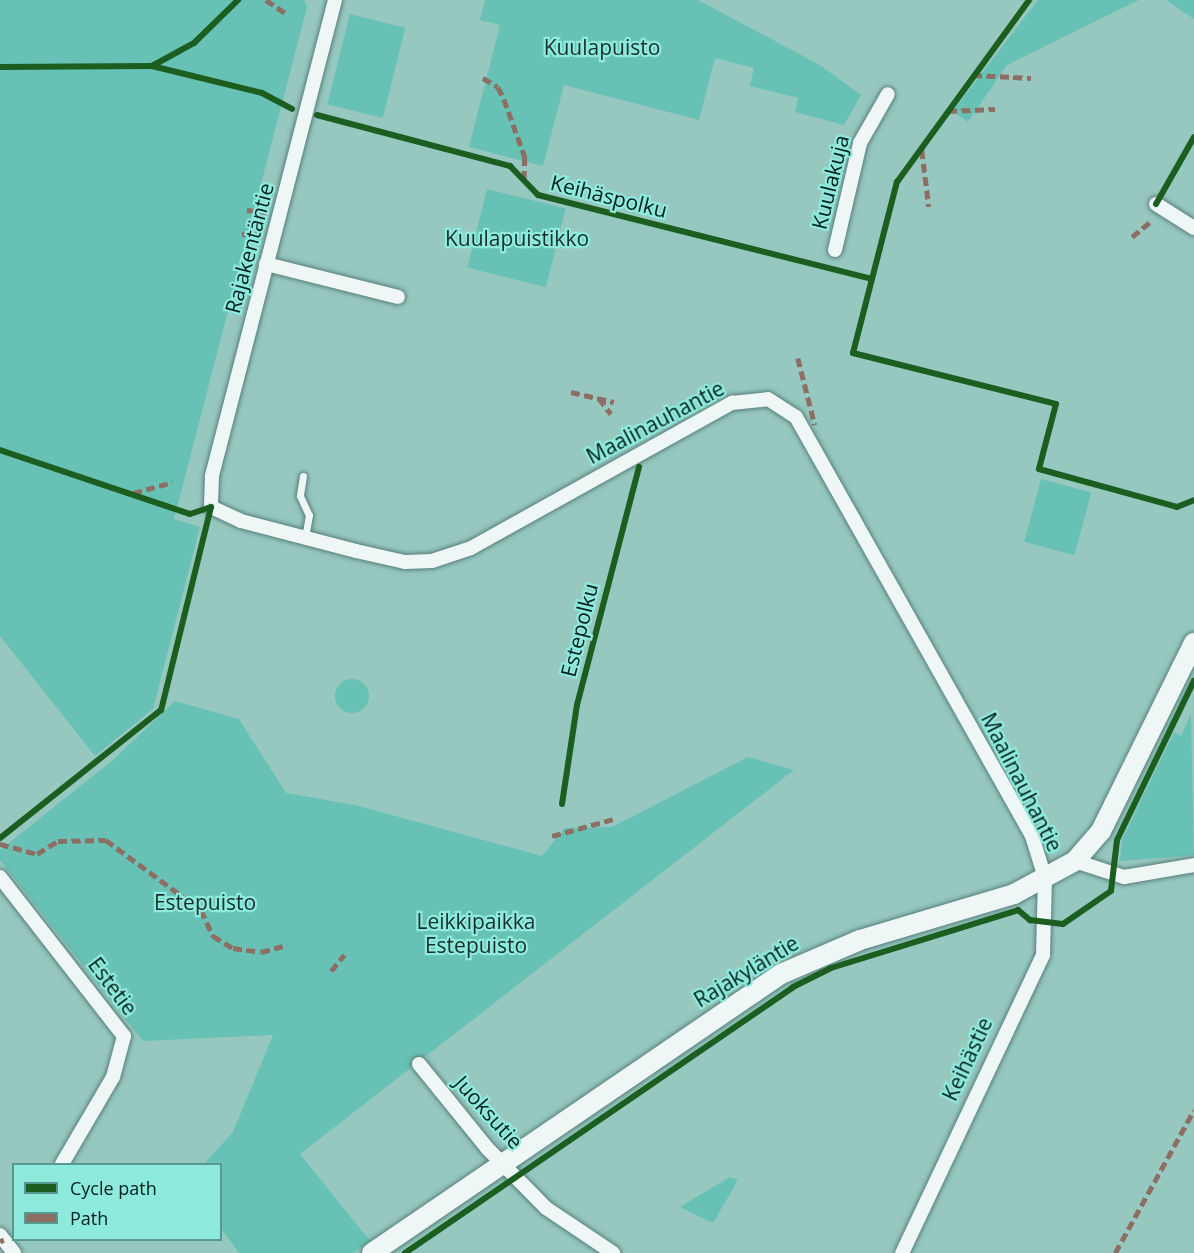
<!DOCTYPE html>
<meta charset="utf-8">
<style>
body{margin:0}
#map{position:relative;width:1194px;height:1253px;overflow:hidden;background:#96c8c0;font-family:"Open Sans",sans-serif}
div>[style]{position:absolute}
.green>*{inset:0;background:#68c1b5;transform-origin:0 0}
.round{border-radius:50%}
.roads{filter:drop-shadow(0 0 2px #587f7a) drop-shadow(0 0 2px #587f7a)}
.lane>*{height:7px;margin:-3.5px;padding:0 3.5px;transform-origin:3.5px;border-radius:3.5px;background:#eff7f6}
.street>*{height:14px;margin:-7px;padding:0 7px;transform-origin:7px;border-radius:7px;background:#eff7f6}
.secondary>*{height:20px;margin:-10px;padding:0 10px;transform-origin:10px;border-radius:10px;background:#eff7f6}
.quiet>*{height:4.5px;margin-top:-2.25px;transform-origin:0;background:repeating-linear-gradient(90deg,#8d6e63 0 9px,transparent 0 13.5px)}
.cycleway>*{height:6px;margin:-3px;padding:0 3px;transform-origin:3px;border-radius:3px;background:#1b5e20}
span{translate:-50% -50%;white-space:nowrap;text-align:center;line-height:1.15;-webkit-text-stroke:4.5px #8eeadc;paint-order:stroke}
.park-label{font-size:21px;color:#18302d}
.street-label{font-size:21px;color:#02201c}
.legend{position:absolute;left:12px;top:1163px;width:210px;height:78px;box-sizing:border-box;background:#8eeadc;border:2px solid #56998f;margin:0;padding:8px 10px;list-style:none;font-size:18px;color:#02201c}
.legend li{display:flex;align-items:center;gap:12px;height:30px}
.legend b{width:30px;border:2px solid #56998f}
</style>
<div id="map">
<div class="green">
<div style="clip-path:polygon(0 0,304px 0,307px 7px,174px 519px,200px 527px,153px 709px,95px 756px,0 636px)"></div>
<div style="clip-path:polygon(485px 0,698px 0,820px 65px,861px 95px,844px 125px,795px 112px,798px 98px,750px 86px,754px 68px,715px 58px,699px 120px,564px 85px,543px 166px,469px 147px,500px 25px,480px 20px)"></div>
<div style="clip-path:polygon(1038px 0,1139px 0,1007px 65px,968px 122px,953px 111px)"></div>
<div style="clip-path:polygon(1166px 0,1194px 0,1194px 19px)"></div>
<div style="left:350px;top:14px;width:57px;height:93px;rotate:14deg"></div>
<div style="left:487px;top:189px;width:81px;height:81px;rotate:14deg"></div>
<div style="left:1041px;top:479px;width:52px;height:65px;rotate:15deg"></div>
<div class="round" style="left:335px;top:679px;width:34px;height:34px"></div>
<div style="clip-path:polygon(175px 701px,239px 719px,286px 793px,355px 805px,542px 856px,565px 828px,612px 827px,748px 757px,794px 770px,300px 1154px,370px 1241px,353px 1253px,239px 1253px,221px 1228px,220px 1164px,204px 1164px,233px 1132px,273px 1035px,143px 1041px,0 860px,0 850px,113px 760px)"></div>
<div style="clip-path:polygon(1191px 714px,1194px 855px,1120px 861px,1122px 840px,1174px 732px,1181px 736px)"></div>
<div style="clip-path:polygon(730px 1177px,738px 1180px,713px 1223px,680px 1207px)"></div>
</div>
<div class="roads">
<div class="lane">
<div style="left:303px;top:476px;width:20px;rotate:99deg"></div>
<div style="left:300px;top:496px;width:21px;rotate:65deg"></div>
<div style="left:309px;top:515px;width:23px;rotate:100deg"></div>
</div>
<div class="street">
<div style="left:335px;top:0;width:492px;rotate:104.5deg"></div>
<div style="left:212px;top:476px;width:31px;rotate:92deg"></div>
<div style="left:211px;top:507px;width:33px;rotate:25deg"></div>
<div style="left:241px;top:521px;width:119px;rotate:14.6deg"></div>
<div style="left:356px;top:551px;width:50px;rotate:12.7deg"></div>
<div style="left:405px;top:562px;width:27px;rotate:-2deg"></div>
<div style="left:432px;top:561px;width:41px;rotate:-18.4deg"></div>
<div style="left:471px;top:548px;width:299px;rotate:-29.1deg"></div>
<div style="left:732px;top:403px;width:36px;rotate:-6deg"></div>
<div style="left:768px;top:399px;width:33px;rotate:33deg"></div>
<div style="left:796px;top:417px;width:481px;rotate:60.6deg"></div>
<div style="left:1032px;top:836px;width:44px;rotate:72.8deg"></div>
<div style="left:1045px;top:878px;width:77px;rotate:91.5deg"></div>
<div style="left:1043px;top:955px;width:330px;rotate:115.3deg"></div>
<div style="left:1156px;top:204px;width:45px;rotate:32.3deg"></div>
<div style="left:835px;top:250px;width:110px;rotate:-76.8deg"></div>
<div style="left:860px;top:143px;width:56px;rotate:-60.3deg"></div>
<div style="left:266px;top:264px;width:136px;rotate:14deg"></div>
<div style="left:1075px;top:861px;width:52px;rotate:18.1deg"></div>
<div style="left:1124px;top:877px;width:71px;rotate:-9.7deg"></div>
<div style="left:0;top:877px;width:202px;rotate:52.1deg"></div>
<div style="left:124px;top:1036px;width:42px;rotate:105deg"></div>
<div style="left:113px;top:1077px;width:101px;rotate:120.4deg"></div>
<div style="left:419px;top:1064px;width:108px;rotate:51deg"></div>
<div style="left:487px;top:1148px;width:84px;rotate:45.5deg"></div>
<div style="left:546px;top:1208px;width:81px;rotate:33.9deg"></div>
<div style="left:0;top:1235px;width:23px;rotate:52deg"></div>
</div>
<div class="secondary">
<div style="left:372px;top:1253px;width:495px;rotate:-34.3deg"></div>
<div style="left:781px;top:974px;width:86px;rotate:-23.3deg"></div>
<div style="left:860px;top:940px;width:161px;rotate:-16.6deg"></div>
<div style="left:1014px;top:894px;width:69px;rotate:-28.4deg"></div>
<div style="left:1075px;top:861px;width:40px;rotate:-49deg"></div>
<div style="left:1101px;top:831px;width:210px;rotate:-63.7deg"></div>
</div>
</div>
<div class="quiet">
<div style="left:266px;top:0;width:25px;rotate:34deg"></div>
<div style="left:973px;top:75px;width:58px;rotate:3deg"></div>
<div style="left:483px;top:78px;width:17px;rotate:31deg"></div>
<div style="left:498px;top:87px;width:13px;rotate:63deg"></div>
<div style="left:504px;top:99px;width:62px;rotate:70.1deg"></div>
<div style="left:525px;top:157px;width:24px;rotate:92deg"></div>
<div style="left:948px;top:111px;width:47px;rotate:-2.4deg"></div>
<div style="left:922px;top:150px;width:57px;rotate:83deg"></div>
<div style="left:247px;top:210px;width:19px;rotate:6deg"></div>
<div style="left:242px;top:234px;width:20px;rotate:-6deg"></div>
<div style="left:1132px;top:237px;width:25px;rotate:-40deg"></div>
<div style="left:798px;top:358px;width:69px;rotate:75.8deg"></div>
<div style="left:571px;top:392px;width:44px;rotate:13.1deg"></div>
<div style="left:599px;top:398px;width:20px;rotate:53deg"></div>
<div style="left:133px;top:493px;width:41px;rotate:-15.4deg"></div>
<div style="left:552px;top:836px;width:67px;rotate:-15.5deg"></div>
<div style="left:0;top:844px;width:38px;rotate:15deg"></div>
<div style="left:37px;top:854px;width:25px;rotate:-32deg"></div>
<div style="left:58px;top:841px;width:48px;rotate:-1.2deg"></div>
<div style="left:106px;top:840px;width:118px;rotate:36.4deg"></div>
<div style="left:201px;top:910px;width:29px;rotate:65deg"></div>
<div style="left:213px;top:936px;width:23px;rotate:31deg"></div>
<div style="left:233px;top:948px;width:28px;rotate:8deg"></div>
<div style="left:261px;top:952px;width:27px;rotate:-15deg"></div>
<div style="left:331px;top:971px;width:21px;rotate:-51deg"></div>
<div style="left:0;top:1241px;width:4px;rotate:-14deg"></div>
<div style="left:1115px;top:1253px;width:163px;rotate:-61.1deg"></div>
</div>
<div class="cycleway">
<div style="left:152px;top:66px;width:48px;rotate:-28.7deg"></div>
<div style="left:194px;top:43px;width:62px;rotate:-44.3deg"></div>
<div style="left:0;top:67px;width:152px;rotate:-0.4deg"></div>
<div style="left:152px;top:66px;width:113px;rotate:13.8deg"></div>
<div style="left:262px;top:93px;width:34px;rotate:28deg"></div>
<div style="left:317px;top:115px;width:200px;rotate:14.8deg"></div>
<div style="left:510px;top:166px;width:40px;rotate:46deg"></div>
<div style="left:538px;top:195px;width:344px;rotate:14.1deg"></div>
<div style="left:1156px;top:204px;width:77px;rotate:-60.4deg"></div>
<div style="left:853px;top:353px;width:209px;rotate:14.1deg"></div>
<div style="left:1056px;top:404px;width:67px;rotate:104.7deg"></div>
<div style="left:1039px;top:469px;width:143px;rotate:15.4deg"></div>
<div style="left:1177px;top:507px;width:18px;rotate:-22deg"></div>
<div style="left:853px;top:353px;width:177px;rotate:-75.6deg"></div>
<div style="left:897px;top:182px;width:225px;rotate:-54deg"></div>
<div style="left:0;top:450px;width:200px;rotate:18.6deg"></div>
<div style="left:190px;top:514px;width:22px;rotate:-18deg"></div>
<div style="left:211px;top:507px;width:209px;rotate:103.8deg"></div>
<div style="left:161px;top:710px;width:206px;rotate:141.5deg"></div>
<div style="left:562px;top:804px;width:100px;rotate:-81.4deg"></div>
<div style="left:577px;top:705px;width:246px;rotate:-75.4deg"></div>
<div style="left:405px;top:1253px;width:470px;rotate:-34.4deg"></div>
<div style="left:793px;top:987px;width:42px;rotate:-26.6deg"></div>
<div style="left:831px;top:968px;width:196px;rotate:-17.2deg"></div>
<div style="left:1018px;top:910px;width:16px;rotate:40deg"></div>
<div style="left:1030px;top:920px;width:33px;rotate:7deg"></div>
<div style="left:1063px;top:924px;width:58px;rotate:-34.5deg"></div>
<div style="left:1111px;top:891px;width:51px;rotate:-83.3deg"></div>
<div style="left:1117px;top:840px;width:177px;rotate:-64.2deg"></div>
</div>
<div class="park-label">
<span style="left:602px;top:47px">Kuulapuisto</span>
<span style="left:517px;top:238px">Kuulapuistikko</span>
<span style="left:205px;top:902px">Estepuisto</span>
<span style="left:476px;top:933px">Leikkipaikka<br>Estepuisto</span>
</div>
<div class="street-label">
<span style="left:830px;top:182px;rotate:-76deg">Kuulakuja</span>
<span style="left:609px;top:196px;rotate:14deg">Keihäspolku</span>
<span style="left:249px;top:248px;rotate:-75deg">Rajakentäntie</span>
<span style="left:655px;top:422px;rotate:-28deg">Maalinauhantie</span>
<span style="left:579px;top:630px;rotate:-76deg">Estepolku</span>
<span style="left:1022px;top:782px;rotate:63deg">Maalinauhantie</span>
<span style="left:746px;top:971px;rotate:-31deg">Rajakyläntie</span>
<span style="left:113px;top:986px;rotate:53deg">Estetie</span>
<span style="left:967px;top:1059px;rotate:-65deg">Keihästie</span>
<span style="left:489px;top:1112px;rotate:48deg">Juoksutie</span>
</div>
<ul class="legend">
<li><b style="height:8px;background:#1b5e20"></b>Cycle path</li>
<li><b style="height:8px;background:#8d6e63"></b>Path</li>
</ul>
</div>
